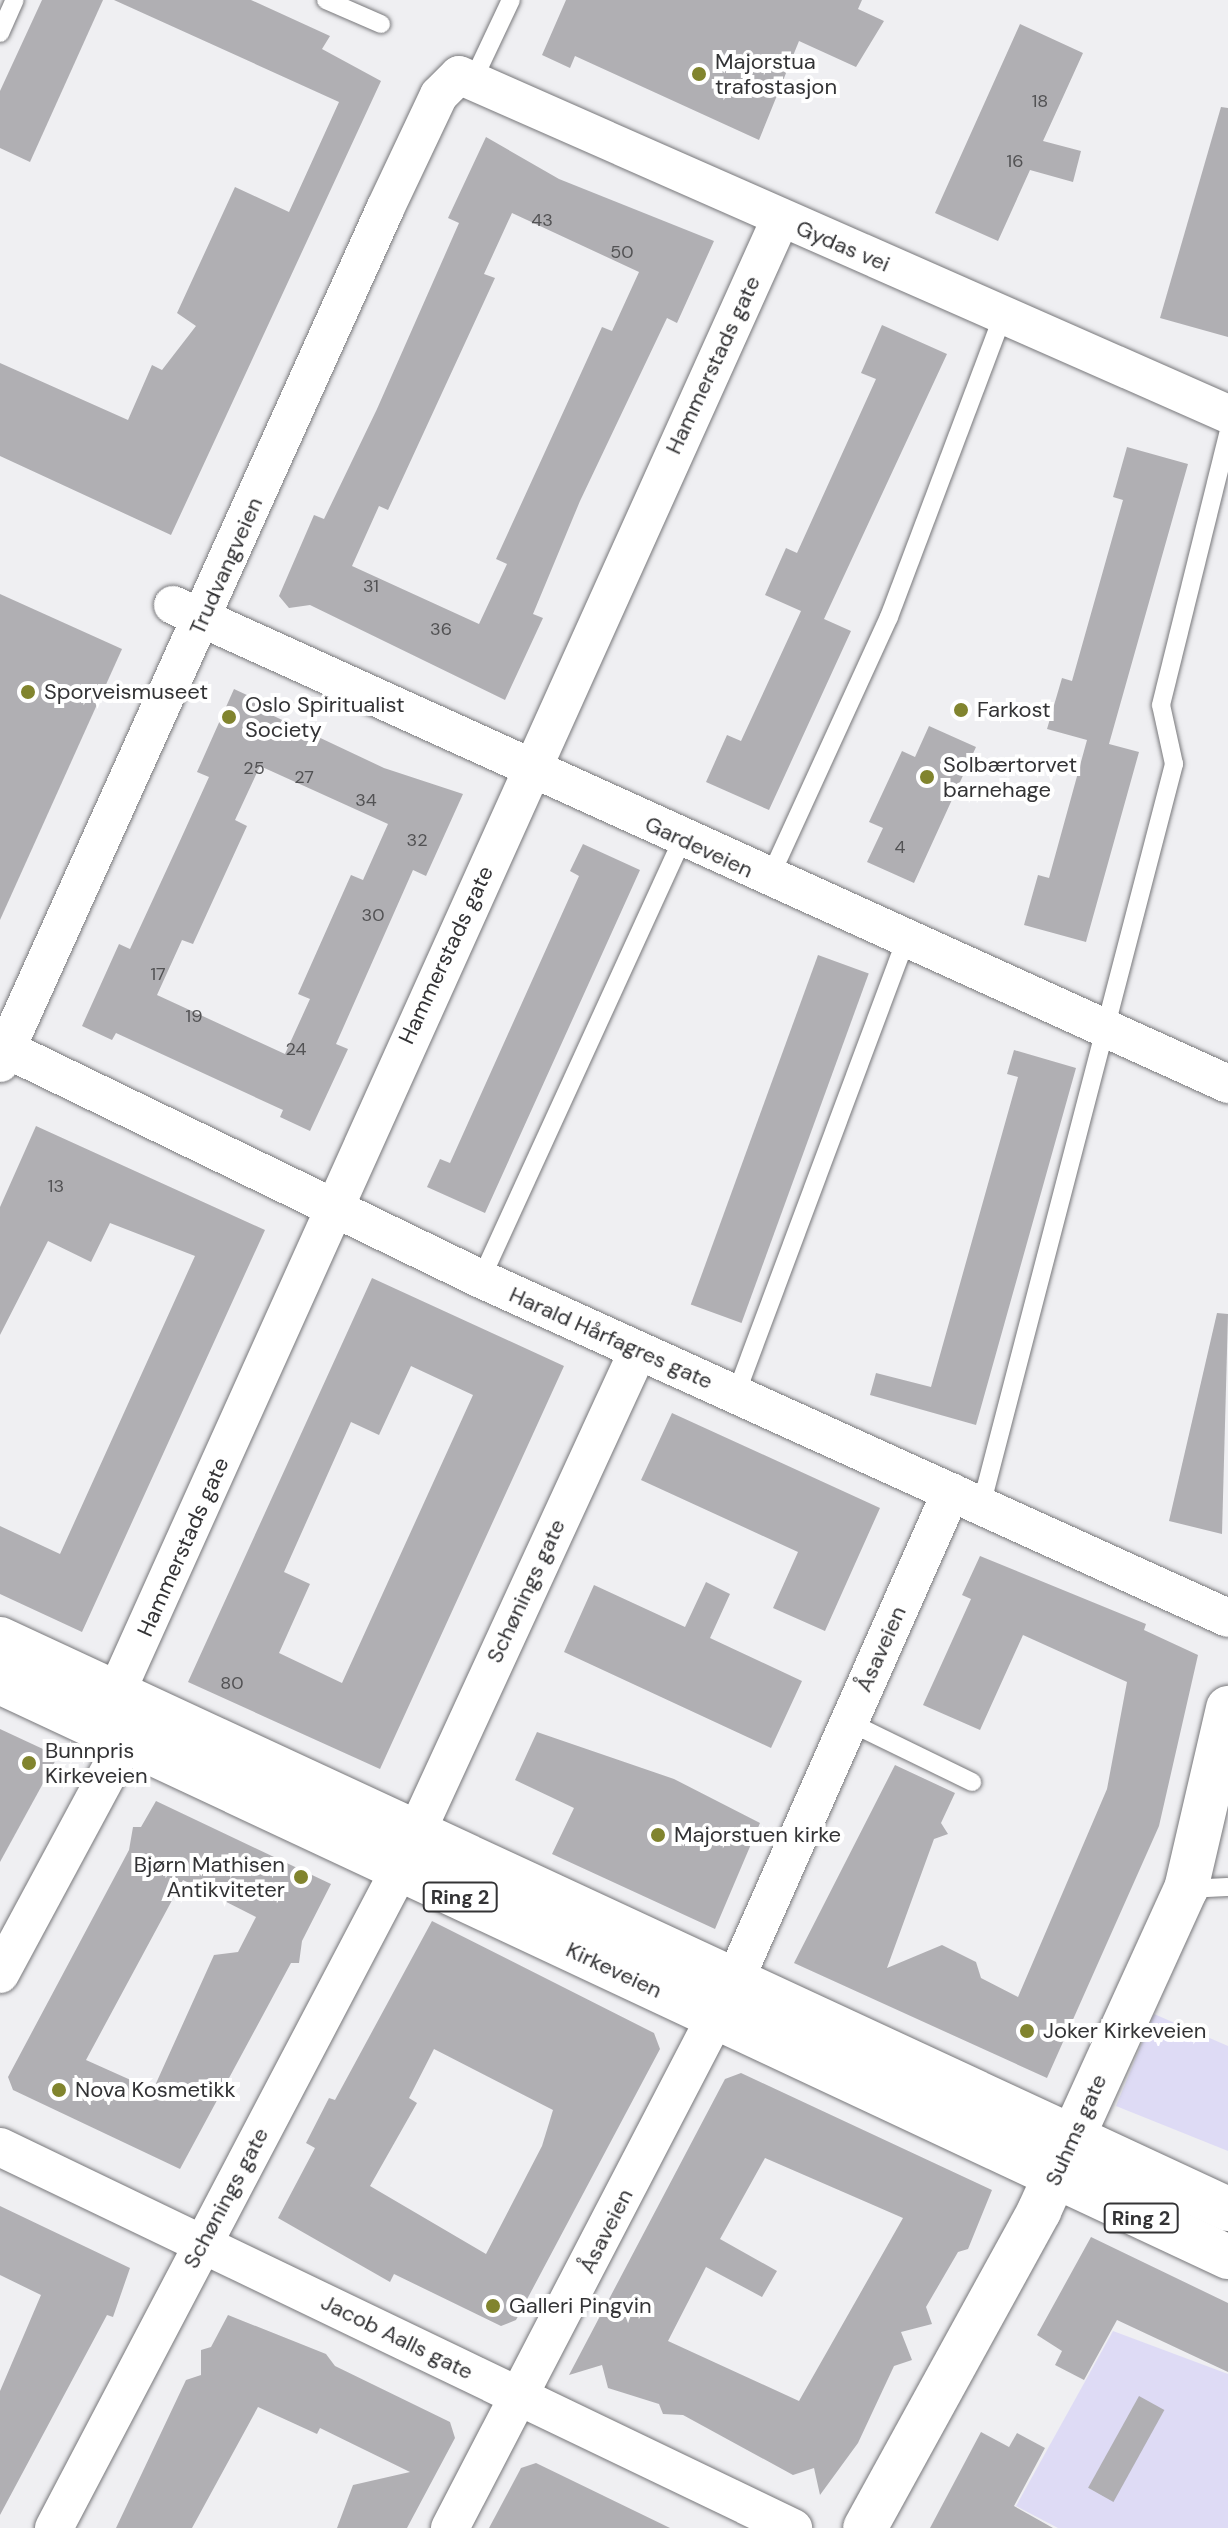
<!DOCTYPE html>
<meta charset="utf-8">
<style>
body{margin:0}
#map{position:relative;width:1228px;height:2528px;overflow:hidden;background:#efeff2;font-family:"DM Sans",sans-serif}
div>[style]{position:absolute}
.green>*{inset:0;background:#dedbf5}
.building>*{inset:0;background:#b0afb3;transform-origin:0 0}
.roads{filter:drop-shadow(0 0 2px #78787b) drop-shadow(0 0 2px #78787b)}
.service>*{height:18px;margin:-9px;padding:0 9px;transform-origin:9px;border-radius:9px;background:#fff}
.minor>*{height:38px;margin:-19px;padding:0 19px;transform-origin:19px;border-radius:19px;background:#fff}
.tertiary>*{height:44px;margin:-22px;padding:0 22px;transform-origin:22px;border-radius:22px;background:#fff}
.primary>*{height:44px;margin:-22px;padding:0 22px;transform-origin:22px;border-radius:22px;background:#fff}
.dots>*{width:22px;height:22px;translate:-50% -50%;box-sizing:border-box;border:4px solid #fff;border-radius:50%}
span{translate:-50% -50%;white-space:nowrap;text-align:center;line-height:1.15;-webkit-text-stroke:8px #fff;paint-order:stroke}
.number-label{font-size:18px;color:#525254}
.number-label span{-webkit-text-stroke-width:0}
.shield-label span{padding:2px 6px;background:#fff;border:2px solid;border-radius:6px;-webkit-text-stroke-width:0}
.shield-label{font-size:20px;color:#333335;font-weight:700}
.poi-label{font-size:22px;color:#333335}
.left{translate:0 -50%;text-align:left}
.right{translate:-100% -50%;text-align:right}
.street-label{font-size:22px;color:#333335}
</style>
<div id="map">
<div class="green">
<div style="clip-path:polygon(1154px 2014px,1228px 2046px,1228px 2151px,1116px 2106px)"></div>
<div style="clip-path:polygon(1113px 2331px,1228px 2374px,1228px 2528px,1058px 2528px,1016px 2506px)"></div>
</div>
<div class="building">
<div style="clip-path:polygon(42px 0,103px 0,30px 162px,0 148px,0 91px)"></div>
<div style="clip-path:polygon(114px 0,251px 0,330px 36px,322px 49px,381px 81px,171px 535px,0 456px,0 363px,128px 420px,152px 365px,162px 370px,196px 326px,177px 313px,235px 187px,289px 212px,339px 102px)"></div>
<div style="clip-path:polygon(566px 0,862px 0,858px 9px,884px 21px,856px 67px,799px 41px,759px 140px,575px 56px,570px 68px,542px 55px)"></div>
<div style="clip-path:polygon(1020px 24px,1083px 53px,1043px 141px,1081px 151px,1073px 182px,1030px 170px,998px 241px,935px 213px)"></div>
<div style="clip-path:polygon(1221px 107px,1228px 108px,1228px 337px,1160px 318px)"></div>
<div style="clip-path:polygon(evenodd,486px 137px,559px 179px,714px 241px,677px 323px,667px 318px,580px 501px,533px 614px,543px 618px,505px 700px,310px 605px,289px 608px,279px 596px,314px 515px,324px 519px,377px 409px,459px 223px,448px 218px,486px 137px,512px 213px,639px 272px,612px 331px,602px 327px,566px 406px,496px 559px,507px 564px,479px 624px,352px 566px,379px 506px,388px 510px,495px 278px,484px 274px,512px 213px)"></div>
<div style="clip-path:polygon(882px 325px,947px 354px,824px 619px,851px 631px,769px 810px,706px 782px,727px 735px,741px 741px,801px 611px,765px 595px,786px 548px,797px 553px,876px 379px,861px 373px)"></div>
<div style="clip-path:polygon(1127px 447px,1188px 464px,1109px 744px,1139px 752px,1086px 942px,1024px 925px,1038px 875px,1049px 878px,1087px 740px,1047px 729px,1062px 678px,1072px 681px,1123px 500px,1113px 497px)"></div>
<div style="clip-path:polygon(0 594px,122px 649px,0 920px)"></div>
<div style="clip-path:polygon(evenodd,234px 689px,264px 703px,261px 710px,384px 768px,463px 794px,426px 876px,413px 870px,336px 1044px,348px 1049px,310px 1131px,280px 1117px,283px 1110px,116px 1033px,112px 1040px,82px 1026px,119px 944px,130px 949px,179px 843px,209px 777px,197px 772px,234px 689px,260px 766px,388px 824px,363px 880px,351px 875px,298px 994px,310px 999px,285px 1054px,157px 995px,182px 940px,193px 944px,247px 826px,235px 820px,260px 766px)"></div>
<div style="clip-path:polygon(929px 726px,976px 747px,914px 883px,867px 862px,883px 828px,869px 822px,902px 751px,915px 757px)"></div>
<div style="clip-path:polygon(583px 844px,640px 870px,485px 1213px,427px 1187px,440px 1159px,450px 1163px,579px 876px,570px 871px)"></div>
<div style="left:818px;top:955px;width:54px;height:372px;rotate:20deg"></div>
<div style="clip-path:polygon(1014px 1050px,1076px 1068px,976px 1425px,870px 1395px,876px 1373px,931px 1387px,1018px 1077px,1007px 1074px)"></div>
<div style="clip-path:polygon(36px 1126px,265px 1230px,82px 1632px,0 1594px,0 1526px,60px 1554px,195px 1256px,110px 1223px,91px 1262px,48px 1241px,0 1335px,0 1207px)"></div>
<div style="clip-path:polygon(evenodd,372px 1278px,564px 1366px,380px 1769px,188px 1682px,372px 1278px,411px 1366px,473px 1395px,342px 1683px,279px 1653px,310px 1584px,284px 1572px,351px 1422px,379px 1435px,411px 1366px)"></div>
<div style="clip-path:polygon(1217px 1313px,1228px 1314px,1222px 1534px,1169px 1521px)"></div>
<div style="clip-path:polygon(672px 1413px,880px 1508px,825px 1631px,773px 1608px,798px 1552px,641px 1480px)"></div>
<div style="clip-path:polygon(980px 1556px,1146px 1624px,1144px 1630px,1198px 1655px,1159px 1826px,1047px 2078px,794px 1963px,895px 1765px,955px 1793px,941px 1823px,948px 1834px,934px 1839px,887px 1968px,942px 1945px,976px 1962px,981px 1978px,1018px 1997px,1107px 1789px,1127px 1682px,1023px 1635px,980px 1730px,923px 1705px,971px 1599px,962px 1595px)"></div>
<div style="clip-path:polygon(706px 1582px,730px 1594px,710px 1638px,802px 1681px,771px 1748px,564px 1652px,594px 1585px,685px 1627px)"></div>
<div style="clip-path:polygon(0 1729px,58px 1756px,0 1862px)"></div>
<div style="clip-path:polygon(537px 1732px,674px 1779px,760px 1823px,715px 1929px,552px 1854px,574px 1808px,515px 1780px)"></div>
<div style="clip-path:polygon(evenodd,156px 1801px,331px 1884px,302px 1941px,299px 1963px,291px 1963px,180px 2169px,13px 2090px,8px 2077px,129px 1850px,133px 1827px,141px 1827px,156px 1801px,183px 1880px,256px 1917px,238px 1952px,214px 1955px,153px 2090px,86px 2060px,183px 1880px)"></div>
<div style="clip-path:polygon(evenodd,432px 1921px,654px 2033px,660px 2049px,516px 2320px,501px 2326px,394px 2274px,390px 2282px,278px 2218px,315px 2148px,306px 2143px,329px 2098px,335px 2100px,432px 1921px,434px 2049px,553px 2110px,542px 2146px,486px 2254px,370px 2186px,417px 2103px,409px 2098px,434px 2049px)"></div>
<div style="clip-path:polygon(evenodd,741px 2073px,992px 2190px,968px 2249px,958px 2252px,926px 2307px,932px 2324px,901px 2332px,912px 2360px,894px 2366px,858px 2443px,820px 2495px,814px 2468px,793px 2475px,683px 2415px,663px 2414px,659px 2404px,608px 2388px,602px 2365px,569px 2375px,725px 2079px,741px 2073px,765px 2158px,903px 2218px,799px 2401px,668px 2341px,706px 2267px,762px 2297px,777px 2271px,720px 2239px,765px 2158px)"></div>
<div style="clip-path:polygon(0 2206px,130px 2268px,113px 2317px,107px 2315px,0 2515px,0 2391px,41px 2295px,0 2275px)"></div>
<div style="clip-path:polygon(1091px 2237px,1228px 2303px,1228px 2372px,1117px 2320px,1084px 2380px,1055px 2365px,1062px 2351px,1037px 2335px)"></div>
<div style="clip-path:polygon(228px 2315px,326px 2354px,335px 2366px,450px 2422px,455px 2438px,407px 2528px,337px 2528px,353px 2485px,410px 2472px,320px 2428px,317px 2434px,258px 2407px,192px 2528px,116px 2528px,186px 2380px,201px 2375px,201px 2350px,211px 2347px)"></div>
<div style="left:1139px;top:2396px;width:29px;height:105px;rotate:29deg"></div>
<div style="clip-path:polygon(981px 2432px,1009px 2447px,1017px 2433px,1045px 2448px,1014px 2506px,1053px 2528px,930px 2528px)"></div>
<div style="clip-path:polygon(536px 2463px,670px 2528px,489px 2528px,521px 2468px)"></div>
</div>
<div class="roads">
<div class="service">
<div style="left:326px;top:0;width:60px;rotate:23.6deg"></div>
<div style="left:0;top:33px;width:36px;rotate:-66deg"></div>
<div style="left:475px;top:76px;width:84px;rotate:-64.7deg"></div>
<div style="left:769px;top:879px;width:288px;rotate:-65.4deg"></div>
<div style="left:889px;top:617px;width:323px;rotate:-69.3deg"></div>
<div style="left:481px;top:1279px;width:484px;rotate:-65.4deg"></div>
<div style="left:736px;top:1394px;width:483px;rotate:-69.5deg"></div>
<div style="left:981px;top:1506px;width:767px;rotate:-75.42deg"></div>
<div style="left:1174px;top:764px;width:60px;rotate:-102.4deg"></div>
<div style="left:1161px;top:705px;width:279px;rotate:-76.1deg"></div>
<div style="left:849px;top:1722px;width:137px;rotate:26deg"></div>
<div style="left:1186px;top:1889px;width:42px;rotate:-2.7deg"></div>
</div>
<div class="minor">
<div style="left:173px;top:605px;width:1159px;rotate:24.42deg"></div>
<div style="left:0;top:1046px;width:534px;rotate:25.85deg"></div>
<div style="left:481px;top:1279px;width:820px;rotate:24.41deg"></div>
<div style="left:0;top:1063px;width:937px;rotate:-65.73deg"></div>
<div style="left:385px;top:209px;width:126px;rotate:-64.7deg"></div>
<div style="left:439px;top:95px;width:28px;rotate:-45deg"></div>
<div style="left:459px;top:75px;width:840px;rotate:23.79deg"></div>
<div style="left:116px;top:1693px;width:1616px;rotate:-65.74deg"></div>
<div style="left:416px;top:1833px;width:531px;rotate:-65.27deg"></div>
<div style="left:0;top:1974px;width:266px;rotate:-61.7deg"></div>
<div style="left:734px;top:1982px;width:536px;rotate:-66.11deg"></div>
<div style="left:0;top:2147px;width:880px;rotate:25.66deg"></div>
<div style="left:54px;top:2528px;width:744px;rotate:-62.3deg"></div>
<div style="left:450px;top:2528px;width:575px;rotate:-62.54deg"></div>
</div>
<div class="tertiary">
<div style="left:865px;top:2528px;width:362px;rotate:-61.2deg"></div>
<div style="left:1039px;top:2211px;width:354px;rotate:-65.5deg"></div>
<div style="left:1186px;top:1889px;width:186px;rotate:-76.9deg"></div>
</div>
<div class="primary">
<div style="left:0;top:1639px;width:1354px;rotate:24.9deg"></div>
<div style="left:0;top:1682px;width:1356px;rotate:25.09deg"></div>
</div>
</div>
<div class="dots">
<div style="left:699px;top:74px;background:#81842e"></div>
<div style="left:28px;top:692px;background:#81842e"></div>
<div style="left:961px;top:710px;background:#81842e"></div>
<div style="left:229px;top:717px;background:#81842e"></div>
<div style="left:927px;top:777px;background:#81842e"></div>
<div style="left:29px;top:1763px;background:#81842e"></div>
<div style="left:658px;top:1835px;background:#81842e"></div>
<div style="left:301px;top:1877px;background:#81842e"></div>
<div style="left:1027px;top:2031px;background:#81842e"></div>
<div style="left:59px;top:2090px;background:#81842e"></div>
<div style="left:493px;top:2306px;background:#81842e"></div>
</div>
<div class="number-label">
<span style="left:1040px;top:101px">18</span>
<span style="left:1015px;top:161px">16</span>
<span style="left:542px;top:220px">43</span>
<span style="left:622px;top:252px">50</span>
<span style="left:371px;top:586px">31</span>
<span style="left:441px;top:629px">36</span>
<span style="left:254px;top:768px">25</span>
<span style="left:304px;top:777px">27</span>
<span style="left:366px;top:800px">34</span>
<span style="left:417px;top:840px">32</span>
<span style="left:900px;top:847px">4</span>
<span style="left:373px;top:915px">30</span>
<span style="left:158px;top:974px">17</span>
<span style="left:194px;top:1016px">19</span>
<span style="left:296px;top:1049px">24</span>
<span style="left:56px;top:1186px">13</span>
<span style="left:232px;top:1683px">80</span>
</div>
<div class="shield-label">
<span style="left:460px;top:1897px">Ring 2</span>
<span style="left:1141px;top:2218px">Ring 2</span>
</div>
<div class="poi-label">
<span class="left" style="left:715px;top:74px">Majorstua<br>trafostasjon</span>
<span class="left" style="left:44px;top:692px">Sporveismuseet</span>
<span class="left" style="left:245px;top:717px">Oslo Spiritualist<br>Society</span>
<span class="left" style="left:977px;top:710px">Farkost</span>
<span class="left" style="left:943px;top:777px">Solbærtorvet<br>barnehage</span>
<span class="left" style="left:45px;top:1763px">Bunnpris<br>Kirkeveien</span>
<span class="left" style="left:674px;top:1835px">Majorstuen kirke</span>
<span class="right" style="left:285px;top:1877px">Bjørn Mathisen<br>Antikviteter</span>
<span class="left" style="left:1043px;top:2031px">Joker Kirkeveien</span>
<span class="left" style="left:75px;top:2090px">Nova Kosmetikk</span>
<span class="left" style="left:509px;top:2306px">Galleri Pingvin</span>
</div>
<div class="street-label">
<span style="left:843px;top:246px;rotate:23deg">Gydas vei</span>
<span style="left:713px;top:365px;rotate:-65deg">Hammerstads gate</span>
<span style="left:226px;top:566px;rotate:-66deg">Trudvangveien</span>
<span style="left:699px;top:847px;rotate:25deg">Gardeveien</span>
<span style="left:446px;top:955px;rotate:-65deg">Hammerstads gate</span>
<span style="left:611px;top:1338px;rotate:24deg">Harald Hårfagres gate</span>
<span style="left:183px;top:1547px;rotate:-66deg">Hammerstads gate</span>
<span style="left:526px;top:1591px;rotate:-65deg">Schønings gate</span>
<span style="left:881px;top:1649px;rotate:-66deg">Åsaveien</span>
<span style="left:614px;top:1970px;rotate:25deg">Kirkeveien</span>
<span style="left:1076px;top:2130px;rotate:-66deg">Suhms gate</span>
<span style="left:226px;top:2198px;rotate:-62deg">Schønings gate</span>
<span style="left:606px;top:2231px;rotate:-63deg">Åsaveien</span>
<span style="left:397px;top:2337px;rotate:26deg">Jacob Aalls gate</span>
</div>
</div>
